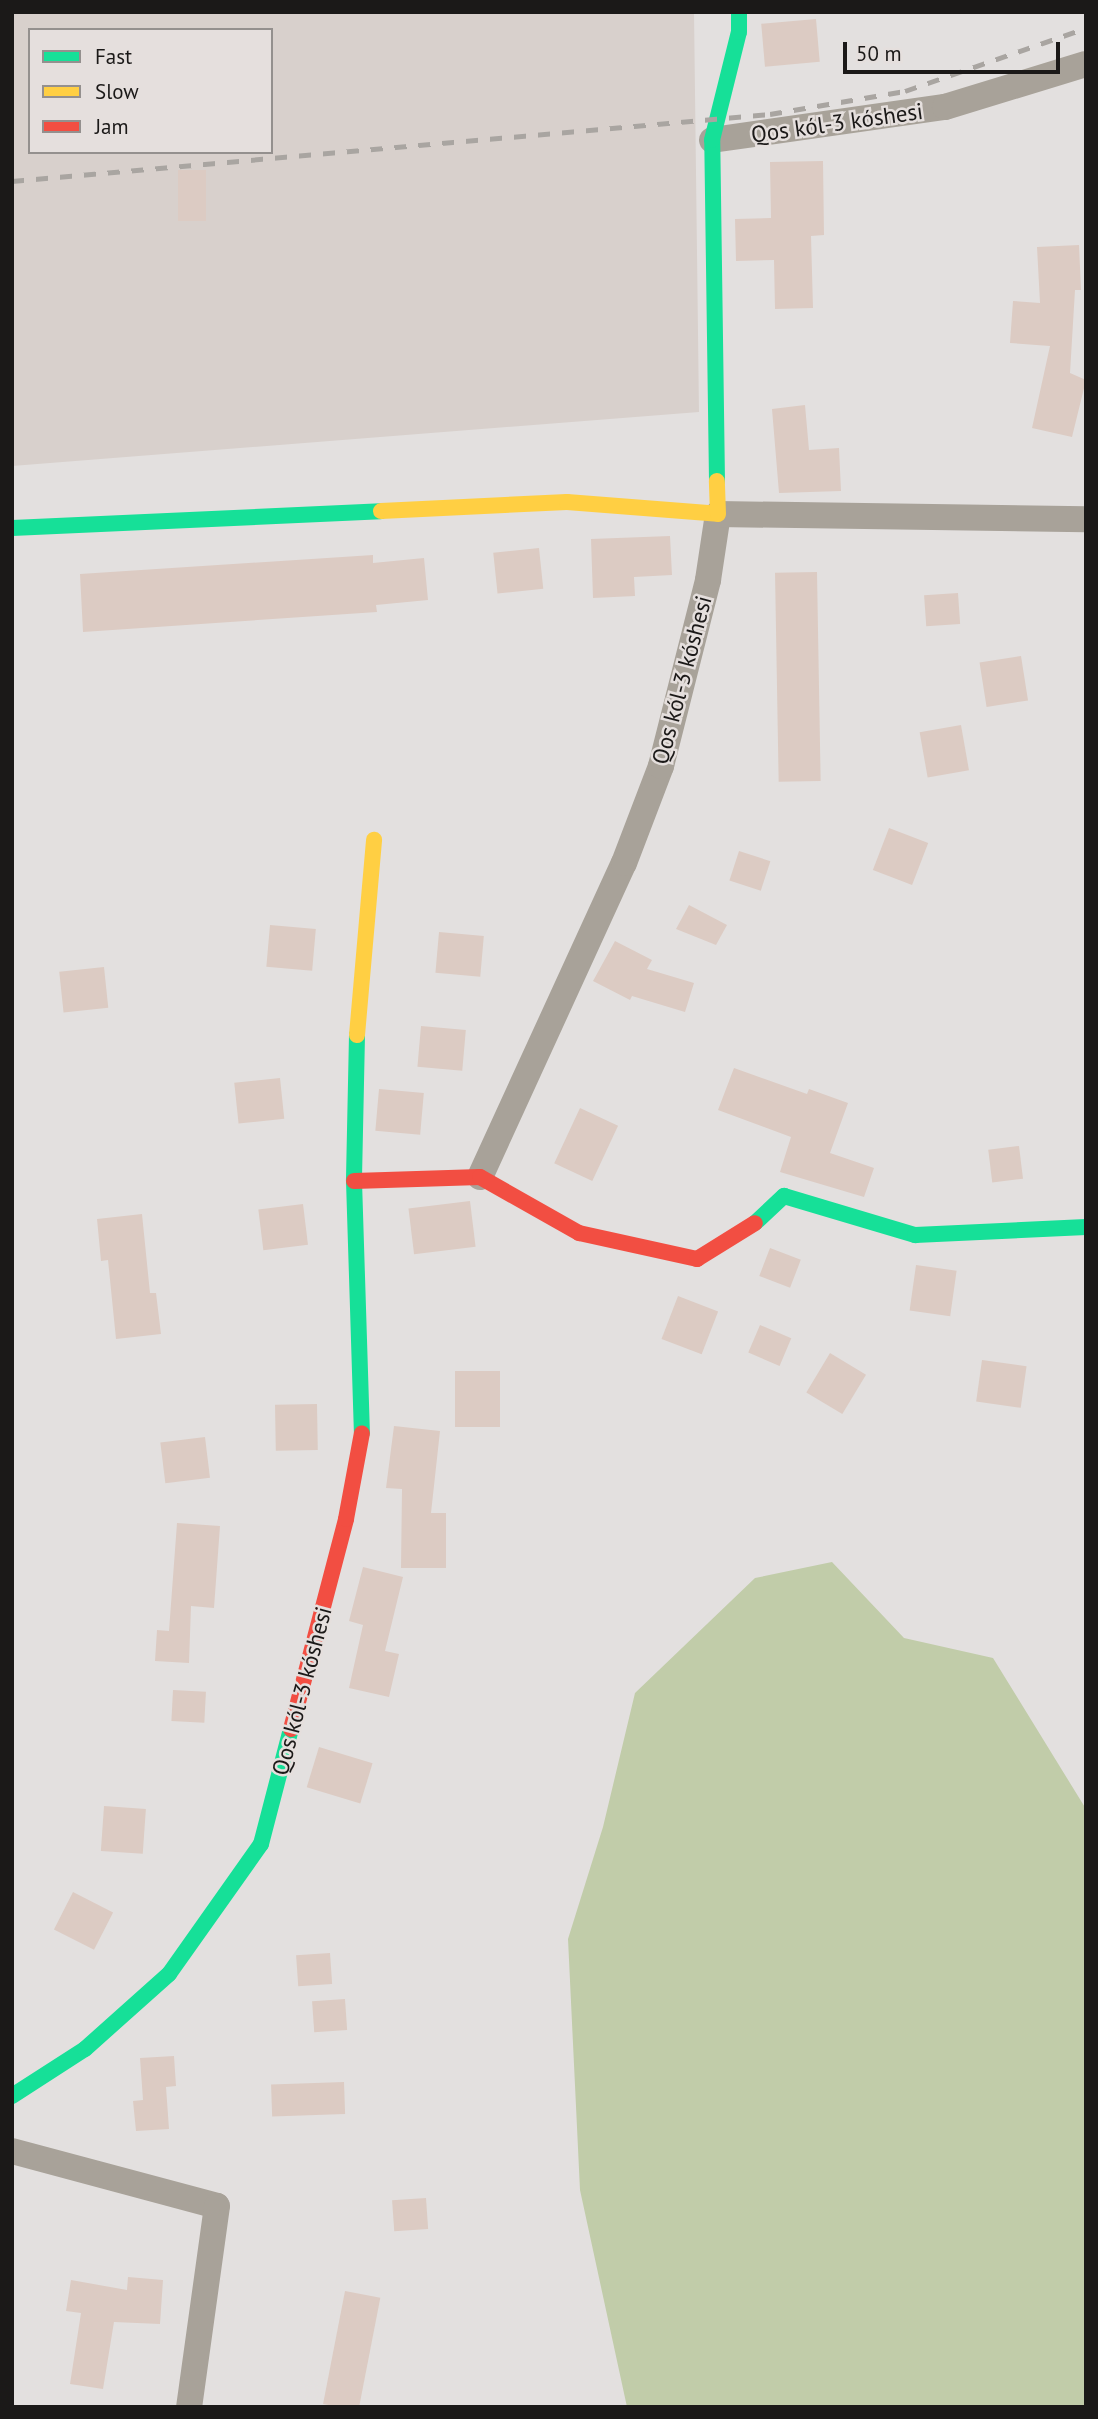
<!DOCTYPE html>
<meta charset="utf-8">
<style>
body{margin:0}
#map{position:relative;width:1098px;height:2419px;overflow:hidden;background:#e3e0df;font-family:"PT Sans",sans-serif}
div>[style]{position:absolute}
.built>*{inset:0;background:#d8d0cc}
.green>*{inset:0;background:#c1cca9}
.building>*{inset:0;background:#dccbc3;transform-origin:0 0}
.street>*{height:26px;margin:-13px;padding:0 13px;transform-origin:13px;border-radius:13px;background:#a8a299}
.fast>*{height:16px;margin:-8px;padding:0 8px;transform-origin:8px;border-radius:8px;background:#16e098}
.slow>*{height:16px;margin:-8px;padding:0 8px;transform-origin:8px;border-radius:8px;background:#ffcf43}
.jam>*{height:16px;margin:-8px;padding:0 8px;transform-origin:8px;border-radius:8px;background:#f24e42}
.rail>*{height:5px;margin-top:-2.5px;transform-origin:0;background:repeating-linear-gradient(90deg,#a9a5a1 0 12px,transparent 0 24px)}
span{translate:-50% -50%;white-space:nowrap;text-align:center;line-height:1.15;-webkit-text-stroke:5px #e5dfdd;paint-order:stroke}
.street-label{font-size:23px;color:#1b1918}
.frame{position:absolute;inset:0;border:14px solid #1b1918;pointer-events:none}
.legend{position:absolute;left:28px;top:28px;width:245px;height:126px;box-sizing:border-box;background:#e5dfdd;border:2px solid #94908e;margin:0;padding:9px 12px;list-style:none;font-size:21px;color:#1b1918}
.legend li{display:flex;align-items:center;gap:14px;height:35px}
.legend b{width:35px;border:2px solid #94908e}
.scale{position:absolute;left:843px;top:42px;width:217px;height:32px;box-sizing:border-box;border:4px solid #1b1918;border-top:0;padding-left:9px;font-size:21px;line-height:24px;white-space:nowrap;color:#1b1918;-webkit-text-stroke:5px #e5dfdd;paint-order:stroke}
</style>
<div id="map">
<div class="built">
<div style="clip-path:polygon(evenodd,12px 12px,694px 12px,699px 412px,12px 466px,12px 12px,30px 30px,271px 30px,271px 152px,30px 152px,30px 30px)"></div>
</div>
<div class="green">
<div style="clip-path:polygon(832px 1562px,904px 1638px,993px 1658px,1086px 1809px,1086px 2407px,627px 2407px,580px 2190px,568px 1939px,603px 1827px,635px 1693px,755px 1578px)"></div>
</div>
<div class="building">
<div style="left:816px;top:19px;width:43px;height:55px;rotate:85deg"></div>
<div style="clip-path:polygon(823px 161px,824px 235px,811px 236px,813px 308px,775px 309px,774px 260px,736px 261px,735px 219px,771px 218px,770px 162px)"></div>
<div style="left:178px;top:170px;width:28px;height:51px"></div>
<div style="clip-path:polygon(1079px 245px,1081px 290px,1075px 290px,1070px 373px,1086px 380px,1072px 437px,1032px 428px,1050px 346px,1010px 343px,1013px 301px,1040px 303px,1037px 247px)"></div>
<div style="clip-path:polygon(805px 405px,809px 450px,839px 448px,841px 491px,779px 493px,772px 409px)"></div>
<div style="clip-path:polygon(670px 536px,672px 575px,634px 577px,635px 596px,593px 598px,591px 539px)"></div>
<div style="left:539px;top:548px;width:41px;height:46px;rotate:84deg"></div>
<div style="clip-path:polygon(373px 555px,373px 563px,424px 558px,428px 600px,376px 605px,377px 612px,83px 632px,80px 574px)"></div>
<div style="left:817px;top:572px;width:209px;height:42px;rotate:89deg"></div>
<div style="left:958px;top:593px;width:31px;height:34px;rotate:86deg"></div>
<div style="left:1021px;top:656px;width:45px;height:42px;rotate:81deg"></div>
<div style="left:961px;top:725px;width:46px;height:42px;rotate:80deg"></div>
<div style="left:889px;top:828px;width:42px;height:45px;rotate:21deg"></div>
<div style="left:739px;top:851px;width:33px;height:31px;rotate:18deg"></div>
<div style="clip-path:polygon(689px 905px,727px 925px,716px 945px,676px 929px)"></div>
<div style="left:270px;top:925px;width:46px;height:42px;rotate:5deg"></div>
<div style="left:439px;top:932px;width:45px;height:41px;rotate:5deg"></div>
<div style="clip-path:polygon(615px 941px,652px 960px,647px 969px,694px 983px,685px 1012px,632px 996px,630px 1000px,593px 981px)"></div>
<div style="left:104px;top:967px;width:41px;height:45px;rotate:84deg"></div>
<div style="left:421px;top:1026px;width:45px;height:41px;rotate:5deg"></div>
<div style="clip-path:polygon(734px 1068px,807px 1094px,809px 1089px,848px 1103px,830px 1153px,874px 1168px,864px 1197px,780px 1172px,791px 1137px,718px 1110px)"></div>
<div style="left:280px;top:1078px;width:41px;height:46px;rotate:84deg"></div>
<div style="left:379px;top:1089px;width:45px;height:42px;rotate:5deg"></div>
<div style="left:580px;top:1108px;width:42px;height:61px;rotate:25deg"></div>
<div style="left:1019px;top:1146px;width:33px;height:31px;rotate:83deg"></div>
<div style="left:470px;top:1201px;width:46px;height:62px;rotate:83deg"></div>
<div style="left:303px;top:1204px;width:41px;height:45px;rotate:83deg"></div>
<div style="clip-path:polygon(142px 1214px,150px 1293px,156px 1293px,161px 1334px,116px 1339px,108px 1260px,101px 1261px,97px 1219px)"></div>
<div style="left:770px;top:1248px;width:33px;height:30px;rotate:21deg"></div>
<div style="left:916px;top:1265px;width:41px;height:46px;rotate:8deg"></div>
<div style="left:678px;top:1296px;width:43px;height:46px;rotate:21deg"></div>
<div style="left:760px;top:1325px;width:34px;height:30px;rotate:23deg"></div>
<div style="left:830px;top:1353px;width:42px;height:46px;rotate:31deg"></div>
<div style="left:982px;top:1360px;width:45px;height:42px;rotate:8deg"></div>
<div style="left:455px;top:1371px;width:45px;height:56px"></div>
<div style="left:317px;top:1404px;width:46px;height:42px;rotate:89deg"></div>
<div style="clip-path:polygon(394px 1426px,440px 1431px,431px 1513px,446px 1513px,446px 1568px,401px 1568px,402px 1489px,386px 1488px)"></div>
<div style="left:205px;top:1437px;width:41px;height:45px;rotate:83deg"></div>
<div style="clip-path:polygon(177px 1523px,220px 1526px,214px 1608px,191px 1606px,189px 1663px,155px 1661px,157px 1630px,169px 1631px)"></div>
<div style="clip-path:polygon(363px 1567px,403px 1577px,385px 1651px,399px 1654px,389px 1697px,349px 1688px,363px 1625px,349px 1621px)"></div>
<div style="left:173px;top:1690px;width:33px;height:31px;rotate:3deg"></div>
<div style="left:319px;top:1747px;width:56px;height:42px;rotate:17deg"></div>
<div style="left:104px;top:1806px;width:42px;height:45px;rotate:4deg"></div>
<div style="left:73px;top:1892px;width:45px;height:42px;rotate:27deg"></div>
<div style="left:330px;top:1953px;width:31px;height:34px;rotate:86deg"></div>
<div style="left:345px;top:1999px;width:31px;height:33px;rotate:86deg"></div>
<div style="clip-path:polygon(174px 2056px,176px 2086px,166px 2087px,169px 2129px,136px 2131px,133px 2101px,143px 2100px,140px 2058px)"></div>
<div style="left:344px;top:2082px;width:32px;height:73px;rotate:88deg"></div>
<div style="left:426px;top:2198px;width:31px;height:34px;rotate:86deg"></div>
<div style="clip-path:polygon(128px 2277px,163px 2280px,160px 2324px,114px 2322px,103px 2389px,70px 2384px,81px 2313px,66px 2311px,71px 2280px,127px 2290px)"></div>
<div style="left:345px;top:2291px;width:36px;height:115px;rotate:11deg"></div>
</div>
<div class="street">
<div style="left:712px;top:140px;width:235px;rotate:-8.1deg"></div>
<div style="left:945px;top:107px;width:147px;rotate:-17deg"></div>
<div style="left:480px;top:1177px;width:345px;rotate:-65.4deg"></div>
<div style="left:624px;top:863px;width:104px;rotate:-69.1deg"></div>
<div style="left:661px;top:766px;width:192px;rotate:-75.8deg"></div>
<div style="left:708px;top:580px;width:67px;rotate:-81.4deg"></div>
<div style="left:718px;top:514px;width:368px;rotate:0.8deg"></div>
<div style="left:12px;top:2151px;width:212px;rotate:15deg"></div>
<div style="left:217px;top:2206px;width:203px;rotate:97.9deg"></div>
</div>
<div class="fast">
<div style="left:717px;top:481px;width:341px;rotate:-90.8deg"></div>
<div style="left:712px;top:140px;width:111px;rotate:-76deg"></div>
<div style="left:739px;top:32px;width:20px;rotate:-90deg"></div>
<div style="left:12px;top:528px;width:369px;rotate:-2.6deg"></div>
<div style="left:357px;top:1035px;width:146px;rotate:91.2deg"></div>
<div style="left:354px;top:1181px;width:252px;rotate:88.2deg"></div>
<div style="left:755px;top:1223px;width:40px;rotate:-43deg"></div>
<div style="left:784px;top:1196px;width:137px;rotate:16.6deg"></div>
<div style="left:915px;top:1235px;width:171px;rotate:-2.7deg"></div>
<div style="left:12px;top:2096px;width:87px;rotate:-32.8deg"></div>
<div style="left:85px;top:2049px;width:113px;rotate:-41.8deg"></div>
<div style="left:169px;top:1974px;width:159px;rotate:-54.7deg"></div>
<div style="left:261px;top:1844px;width:119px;rotate:-75.4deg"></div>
</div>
<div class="slow">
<div style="left:381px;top:511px;width:186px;rotate:-2.8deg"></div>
<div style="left:567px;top:502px;width:151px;rotate:4.5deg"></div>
<div style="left:718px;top:514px;width:33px;rotate:-92deg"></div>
<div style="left:357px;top:1035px;width:196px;rotate:-85deg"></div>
</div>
<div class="jam">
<div style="left:354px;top:1181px;width:126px;rotate:-1.8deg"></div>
<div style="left:480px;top:1177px;width:114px;rotate:29.5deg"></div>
<div style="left:579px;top:1233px;width:121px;rotate:12.4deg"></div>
<div style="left:697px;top:1259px;width:68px;rotate:-31.8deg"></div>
<div style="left:291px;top:1729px;width:217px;rotate:-75.3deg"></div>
<div style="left:346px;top:1519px;width:87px;rotate:-79.5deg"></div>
</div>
<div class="rail">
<div style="left:12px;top:181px;width:761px;rotate:-5.05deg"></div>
<div style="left:770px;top:114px;width:137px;rotate:-9.7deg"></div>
<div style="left:905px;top:91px;width:192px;rotate:-19.2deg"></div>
</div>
<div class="street-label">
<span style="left:837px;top:123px;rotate:-8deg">Qos kól-3 kóshesi</span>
<span style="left:682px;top:680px;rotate:-75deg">Qos kól-3 kóshesi</span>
<span style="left:302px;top:1691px;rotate:-75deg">Qos kól-3 kóshesi</span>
</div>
<div class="frame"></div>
<ul class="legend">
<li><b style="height:9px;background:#16e098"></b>Fast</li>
<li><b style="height:9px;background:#ffcf43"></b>Slow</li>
<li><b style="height:9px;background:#f24e42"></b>Jam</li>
</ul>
<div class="scale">50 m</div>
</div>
